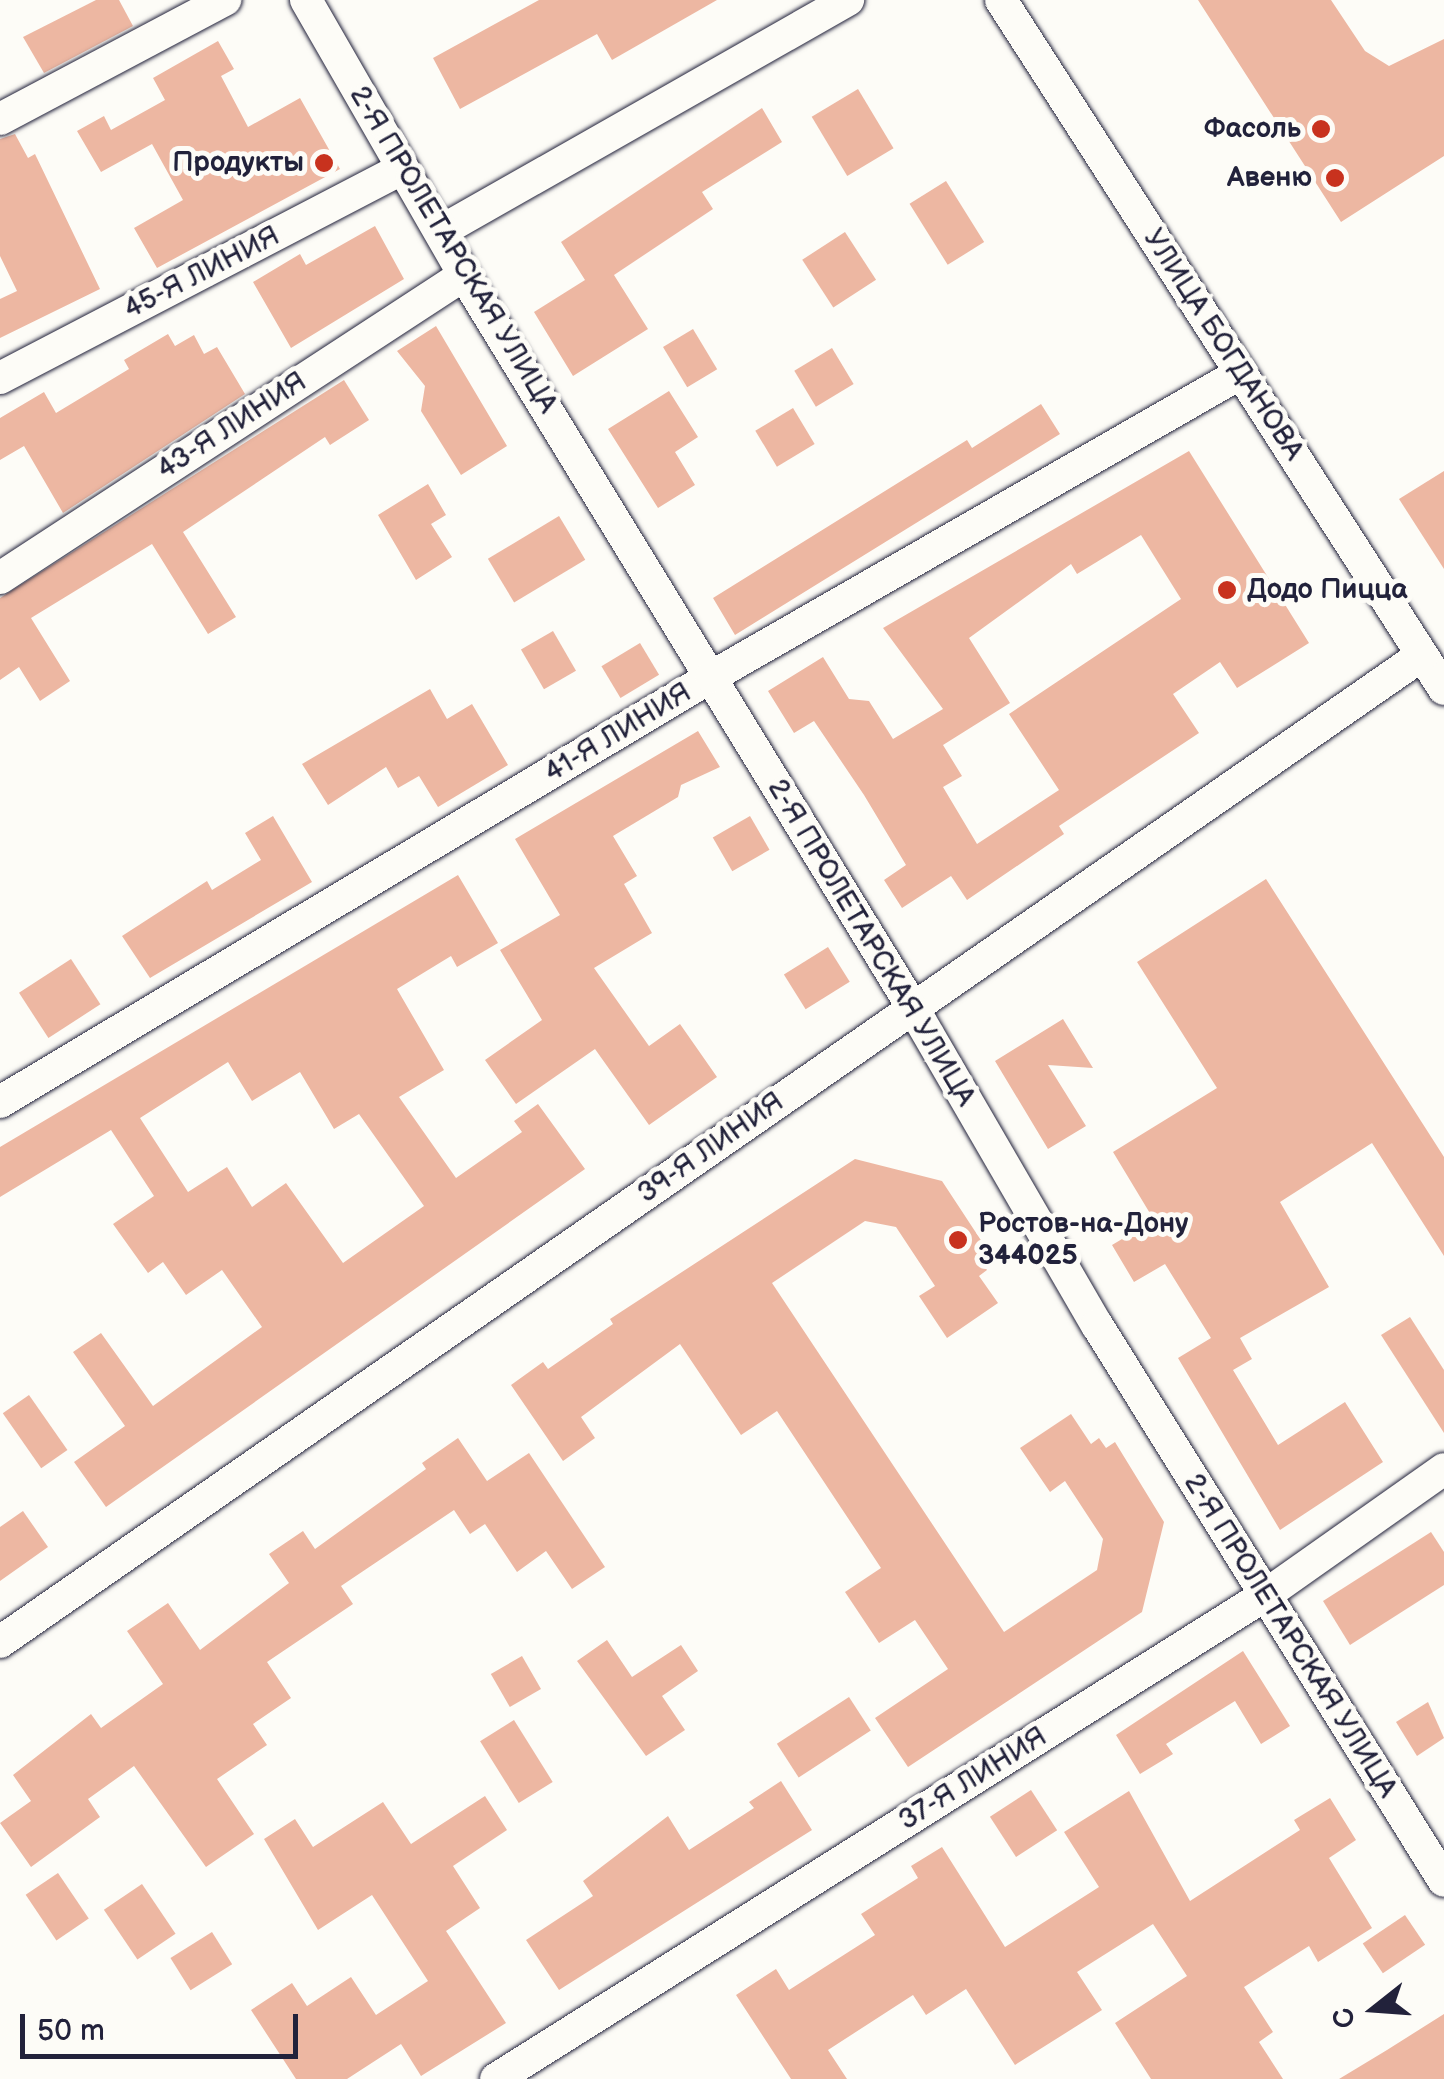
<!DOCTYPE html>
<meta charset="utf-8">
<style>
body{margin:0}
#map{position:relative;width:1444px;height:2079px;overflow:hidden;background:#fdfcf7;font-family:"Balsamiq Sans",sans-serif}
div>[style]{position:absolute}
.building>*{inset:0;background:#edb7a2;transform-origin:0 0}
.roads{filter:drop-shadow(0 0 2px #22223b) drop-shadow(0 0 2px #22223b)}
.street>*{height:32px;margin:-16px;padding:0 16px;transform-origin:16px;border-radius:16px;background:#fdfcf7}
.dots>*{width:28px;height:28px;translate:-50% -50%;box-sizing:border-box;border:5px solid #fdfcf7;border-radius:50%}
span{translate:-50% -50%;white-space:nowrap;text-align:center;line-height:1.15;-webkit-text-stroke:10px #fdfcf7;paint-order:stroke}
.poi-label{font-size:28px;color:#22223b;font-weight:700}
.right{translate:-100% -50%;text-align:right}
.left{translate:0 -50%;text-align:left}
.street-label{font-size:28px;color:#22223b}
.north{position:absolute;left:1324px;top:1959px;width:100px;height:100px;-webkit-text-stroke:8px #fdfcf7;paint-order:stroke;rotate:253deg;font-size:28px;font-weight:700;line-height:40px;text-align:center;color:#22223b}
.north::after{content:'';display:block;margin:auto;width:35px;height:45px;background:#22223b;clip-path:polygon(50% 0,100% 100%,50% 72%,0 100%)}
.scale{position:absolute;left:20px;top:2014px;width:278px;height:45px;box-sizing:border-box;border:5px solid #22223b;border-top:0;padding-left:12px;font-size:30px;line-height:35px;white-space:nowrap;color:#22223b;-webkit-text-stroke:8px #fdfcf7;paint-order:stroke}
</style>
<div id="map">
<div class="building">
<div style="clip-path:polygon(96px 0,119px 0,133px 26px,44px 73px,23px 37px)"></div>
<div style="clip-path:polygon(539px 0,717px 0,612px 60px,597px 34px,460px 109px,433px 58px)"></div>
<div style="clip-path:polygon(1198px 0,1331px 0,1365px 51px,1389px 66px,1444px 39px,1444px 156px,1341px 222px)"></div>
<div style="clip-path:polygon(218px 41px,234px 69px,221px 76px,248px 127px,300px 98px,340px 169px,157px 268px,134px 228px,183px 200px,152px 144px,101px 172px,77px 131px,104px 116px,111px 130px,165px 100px,153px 78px)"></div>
<div style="left:858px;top:89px;width:69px;height:54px;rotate:59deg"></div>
<div style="clip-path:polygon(762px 108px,782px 142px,702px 192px,713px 209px,614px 275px,648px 329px,573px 376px,534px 312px,585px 280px,561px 242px)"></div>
<div style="clip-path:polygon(15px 134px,28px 158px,35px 154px,100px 289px,0 338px,0 299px,17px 291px,0 256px,0 139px)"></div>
<div style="left:946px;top:181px;width:72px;height:43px;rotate:58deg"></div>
<div style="clip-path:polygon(375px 226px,404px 279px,291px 348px,253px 282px,300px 254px,306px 265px)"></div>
<div style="left:845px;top:232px;width:57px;height:51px;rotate:57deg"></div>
<div style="clip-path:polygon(436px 326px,507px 446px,461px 475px,421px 411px,425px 386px,397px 351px)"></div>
<div style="left:693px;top:329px;width:47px;height:35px;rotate:59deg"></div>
<div style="clip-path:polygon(168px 334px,175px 346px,194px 335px,204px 354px,217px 347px,245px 394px,63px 513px,24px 446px,0 460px,0 418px,44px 392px,56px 413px,129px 369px,124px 360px)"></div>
<div style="left:832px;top:348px;width:42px;height:44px;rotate:59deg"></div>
<div style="clip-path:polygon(344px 380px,369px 420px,330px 445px,325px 437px,183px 532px,236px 617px,208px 634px,152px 544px,31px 618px,70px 681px,40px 701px,19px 667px,0 680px,0 598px)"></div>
<div style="clip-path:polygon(669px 391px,698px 437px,675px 452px,695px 485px,658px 508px,608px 429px)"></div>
<div style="clip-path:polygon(1041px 404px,1060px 434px,735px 635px,713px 598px,967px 440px,972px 448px)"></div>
<div style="left:793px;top:408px;width:42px;height:44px;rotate:59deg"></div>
<div style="clip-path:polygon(evenodd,1189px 451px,1309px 643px,1237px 688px,1220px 662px,1173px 694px,1199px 733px,1059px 826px,1064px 834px,967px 900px,951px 876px,902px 908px,884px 880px,906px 865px,864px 795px,814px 721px,794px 733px,768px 691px,823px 657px,849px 699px,869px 701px,893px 739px,943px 709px,883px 628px,1189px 451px,1141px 535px,1181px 599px,1009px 714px,1059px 790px,977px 844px,943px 787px,962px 776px,943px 745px,1010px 703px,969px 638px,1071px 564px,1077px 574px,1141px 535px)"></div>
<div style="clip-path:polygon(1444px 471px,1444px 569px,1399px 499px)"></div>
<div style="clip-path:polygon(428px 484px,446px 515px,431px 524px,452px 557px,416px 580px,378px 515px)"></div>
<div style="left:559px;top:516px;width:51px;height:83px;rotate:59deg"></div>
<div style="left:553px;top:631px;width:46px;height:37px;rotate:60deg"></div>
<div style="left:640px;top:643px;width:37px;height:45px;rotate:59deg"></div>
<div style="clip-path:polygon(430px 689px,447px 719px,472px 704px,508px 765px,438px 807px,419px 776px,398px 788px,386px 767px,328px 805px,302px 764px)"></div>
<div style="clip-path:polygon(698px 731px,720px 767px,681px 785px,678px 797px,613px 836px,637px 876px,624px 884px,652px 933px,594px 968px,649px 1046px,680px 1024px,717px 1077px,649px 1125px,595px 1049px,516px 1104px,485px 1060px,542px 1020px,500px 950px,560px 915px,515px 839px)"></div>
<div style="clip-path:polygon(273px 816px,312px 882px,150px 978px,122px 936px,207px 881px,212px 890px,261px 860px,245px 833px)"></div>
<div style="left:750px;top:816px;width:39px;height:43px;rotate:60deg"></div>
<div style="clip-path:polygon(evenodd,458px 875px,498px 943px,457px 967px,451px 956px,397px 989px,444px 1070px,399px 1097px,456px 1178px,522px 1132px,514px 1121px,538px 1104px,585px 1169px,106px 1507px,74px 1462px,125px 1426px,73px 1352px,101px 1333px,153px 1406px,262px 1327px,222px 1270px,186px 1295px,163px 1262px,148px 1273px,113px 1224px,154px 1196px,111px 1130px,0 1197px,0 1147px,458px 875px,228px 1062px,252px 1101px,300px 1072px,334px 1129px,359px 1114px,424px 1206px,343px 1263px,286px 1183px,252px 1207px,227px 1167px,188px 1192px,140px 1118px,228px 1062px)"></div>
<div style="clip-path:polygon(1266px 879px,1444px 1157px,1444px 1256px,1372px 1143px,1280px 1202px,1329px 1287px,1240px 1338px,1252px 1359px,1233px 1370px,1278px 1445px,1345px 1402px,1383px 1462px,1280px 1530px,1178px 1358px,1211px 1338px,1165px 1264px,1134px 1282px,1112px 1245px,1154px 1220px,1113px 1152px,1217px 1088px,1137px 962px)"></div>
<div style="left:828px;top:947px;width:41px;height:52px;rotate:58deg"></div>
<div style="left:71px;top:959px;width:54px;height:62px;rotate:57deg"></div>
<div style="clip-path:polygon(1063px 1019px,1093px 1068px,1048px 1065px,1086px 1126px,1048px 1149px,995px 1061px)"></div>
<div style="clip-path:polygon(855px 1159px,942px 1181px,990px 1254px,980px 1260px,987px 1270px,979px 1276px,998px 1303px,947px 1338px,919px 1296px,935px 1286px,896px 1227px,865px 1221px,772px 1283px,1004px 1632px,1097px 1570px,1103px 1539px,1065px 1481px,1050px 1492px,1020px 1448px,1071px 1414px,1091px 1444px,1099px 1438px,1106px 1448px,1115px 1442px,1164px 1522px,1142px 1612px,908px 1767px,875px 1718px,948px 1669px,915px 1620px,879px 1643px,845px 1592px,881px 1568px,777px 1411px,741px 1435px,680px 1344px,581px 1417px,595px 1438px,563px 1461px,511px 1385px,543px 1362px,548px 1369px,613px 1324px,610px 1319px)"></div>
<div style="clip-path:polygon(1410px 1317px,1444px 1370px,1444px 1433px,1381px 1335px)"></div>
<div style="left:29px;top:1395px;width:67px;height:32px;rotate:55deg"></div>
<div style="clip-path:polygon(458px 1438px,487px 1481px,529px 1453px,605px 1567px,572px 1589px,546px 1551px,517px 1572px,485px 1524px,470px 1534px,454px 1510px,341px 1586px,353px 1604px,267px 1662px,291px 1698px,253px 1724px,267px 1745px,217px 1779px,254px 1834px,206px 1867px,134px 1766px,88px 1799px,100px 1817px,31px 1867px,0 1823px,31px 1801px,13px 1775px,91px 1714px,101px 1728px,163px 1684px,127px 1631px,168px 1603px,200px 1650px,289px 1583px,269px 1554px,303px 1531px,315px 1549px,426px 1469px,422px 1463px)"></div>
<div style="clip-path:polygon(23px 1511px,48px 1547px,0 1581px,0 1527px)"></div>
<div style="clip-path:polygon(1431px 1532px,1444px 1552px,1444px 1585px,1350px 1645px,1323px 1601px)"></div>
<div style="clip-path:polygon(607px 1640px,632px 1677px,681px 1645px,698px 1671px,662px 1696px,685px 1730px,646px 1756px,577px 1661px)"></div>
<div style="clip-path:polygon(1243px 1651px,1290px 1726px,1261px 1744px,1235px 1701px,1166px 1744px,1173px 1754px,1140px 1774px,1116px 1735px)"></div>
<div style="left:522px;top:1656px;width:38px;height:36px;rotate:60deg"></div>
<div style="left:849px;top:1697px;width:40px;height:86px;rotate:57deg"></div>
<div style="clip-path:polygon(1428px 1702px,1444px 1738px,1417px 1756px,1396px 1722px)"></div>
<div style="left:514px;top:1720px;width:73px;height:40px;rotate:58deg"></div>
<div style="clip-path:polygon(781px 1781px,812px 1830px,559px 1990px,526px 1940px,593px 1896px,583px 1881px,668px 1816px,689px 1850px,754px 1808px,749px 1802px)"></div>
<div style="left:1031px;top:1790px;width:48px;height:49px;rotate:57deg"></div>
<div style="clip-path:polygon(1129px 1791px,1190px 1901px,1300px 1830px,1294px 1820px,1330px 1798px,1356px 1840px,1329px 1858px,1372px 1928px,1318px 1962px,1309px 1946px,1244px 1987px,1273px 2032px,1259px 2042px,1283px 2079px,1151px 2079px,1115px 2023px,1187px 1976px,1153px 1924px,1077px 1972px,1102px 2010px,1015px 2065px,966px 1989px,926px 2015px,913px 1995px,828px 2050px,847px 2079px,791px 2079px,736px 1995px,776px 1969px,789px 1990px,875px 1935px,861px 1914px,918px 1878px,911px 1866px,942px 1847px,1005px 1947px,1099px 1887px,1064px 1832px)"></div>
<div style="clip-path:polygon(485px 1796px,507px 1830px,453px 1866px,480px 1908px,446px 1931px,506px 2023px,421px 2076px,401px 2044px,347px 2079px,296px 2079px,251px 2010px,292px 1983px,307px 2006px,351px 1977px,376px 2015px,428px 1981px,372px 1895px,318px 1930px,264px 1839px,295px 1819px,313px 1847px,383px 1802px,411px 1844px)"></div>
<div style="left:58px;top:1873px;width:55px;height:39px;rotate:56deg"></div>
<div style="left:142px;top:1884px;width:60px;height:46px;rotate:56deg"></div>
<div style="left:1405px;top:1915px;width:36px;height:51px;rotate:56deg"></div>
<div style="left:212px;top:1932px;width:38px;height:49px;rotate:58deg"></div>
<div style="clip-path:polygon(1444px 2014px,1444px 2079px,1339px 2079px,1387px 2050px)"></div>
</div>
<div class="roads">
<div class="street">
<div style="left:306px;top:0;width:317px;rotate:60.1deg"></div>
<div style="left:464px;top:275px;width:860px;rotate:58.51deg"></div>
<div style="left:913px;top:1008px;width:367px;rotate:59.9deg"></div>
<div style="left:1097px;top:1325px;width:655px;rotate:58.03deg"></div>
<div style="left:1001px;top:0;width:819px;rotate:57.26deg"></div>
<div style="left:0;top:119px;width:255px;rotate:-27.9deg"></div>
<div style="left:443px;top:230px;width:466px;rotate:-29.6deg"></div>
<div style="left:0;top:378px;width:454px;rotate:-27.5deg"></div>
<div style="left:0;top:578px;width:554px;rotate:-33.15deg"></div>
<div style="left:0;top:1102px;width:828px;rotate:-30.87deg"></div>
<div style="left:711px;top:677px;width:611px;rotate:-29.84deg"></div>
<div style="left:0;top:1642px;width:1731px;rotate:-34.76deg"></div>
<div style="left:496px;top:2079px;width:907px;rotate:-32.17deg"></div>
<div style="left:1264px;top:1596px;width:220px;rotate:-35.2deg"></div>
</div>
</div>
<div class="dots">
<div style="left:1321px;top:129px;background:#c8321e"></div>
<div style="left:324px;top:163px;background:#c8321e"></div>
<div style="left:1335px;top:178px;background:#c8321e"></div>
<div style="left:1227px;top:590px;background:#c8321e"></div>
<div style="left:958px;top:1240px;background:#c8321e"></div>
</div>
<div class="poi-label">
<span class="right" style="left:1301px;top:129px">Фасоль</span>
<span class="right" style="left:304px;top:163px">Продукты</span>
<span class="right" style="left:1312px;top:178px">Авеню</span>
<span class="left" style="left:1247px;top:590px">Додо Пицца</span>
<span class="left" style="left:978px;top:1240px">Ростов-на-Дону<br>344025</span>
</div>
<div class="street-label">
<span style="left:453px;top:250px;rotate:59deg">2-Я ПРОЛЕТАРСКАЯ УЛИЦА</span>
<span style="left:202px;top:273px;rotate:-27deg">45-Я ЛИНИЯ</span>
<span style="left:1223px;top:345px;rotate:57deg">УЛИЦА БОГДАНОВА</span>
<span style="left:232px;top:426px;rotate:-33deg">43-Я ЛИНИЯ</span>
<span style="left:618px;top:733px;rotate:-31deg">41-Я ЛИНИЯ</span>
<span style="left:871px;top:943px;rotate:59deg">2-Я ПРОЛЕТАРСКАЯ УЛИЦА</span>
<span style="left:711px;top:1148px;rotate:-35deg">39-Я ЛИНИЯ</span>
<span style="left:1290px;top:1636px;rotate:58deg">2-Я ПРОЛЕТАРСКАЯ УЛИЦА</span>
<span style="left:973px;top:1779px;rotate:-32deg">37-Я ЛИНИЯ</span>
</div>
<div class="north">С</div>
<div class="scale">50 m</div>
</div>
